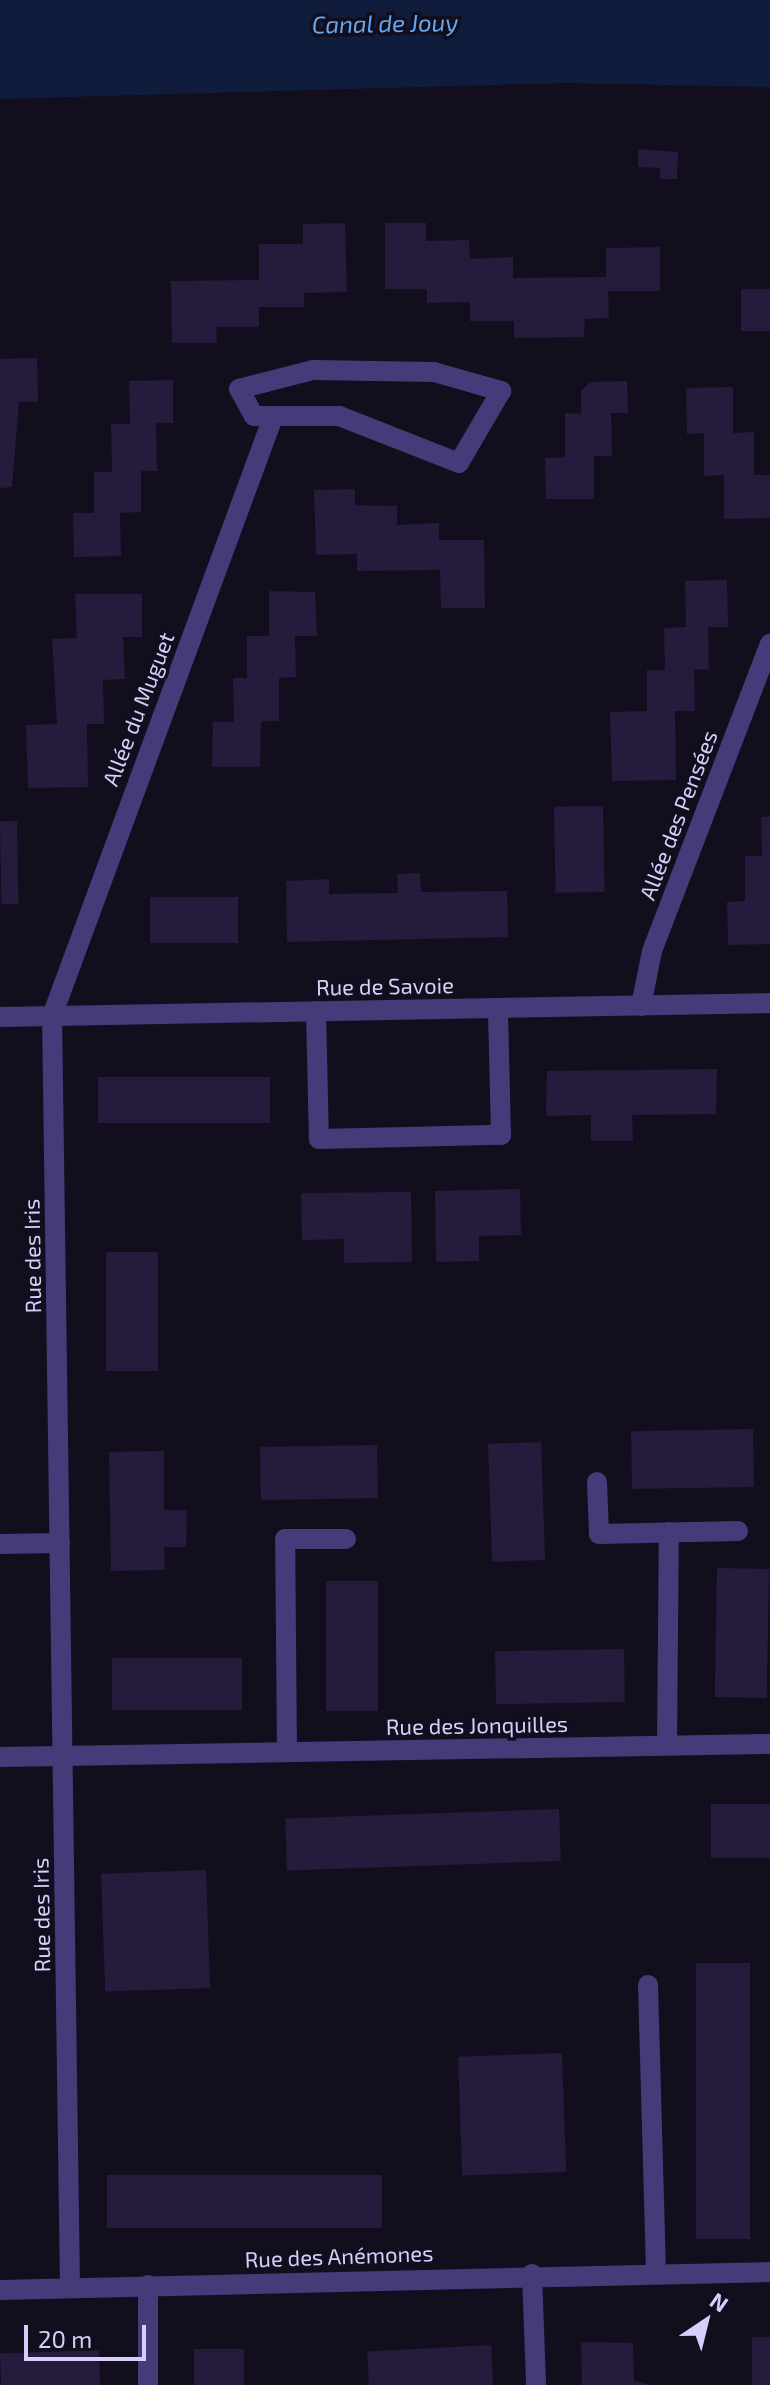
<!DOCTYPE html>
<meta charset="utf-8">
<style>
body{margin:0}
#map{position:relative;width:770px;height:2385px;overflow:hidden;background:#120e1e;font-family:"Exo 2",sans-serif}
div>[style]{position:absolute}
.water>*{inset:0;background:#0f1c3c}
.building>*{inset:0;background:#251b3d;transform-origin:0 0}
.service>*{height:20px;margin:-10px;padding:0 10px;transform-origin:10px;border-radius:10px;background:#433c79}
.minor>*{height:20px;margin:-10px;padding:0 10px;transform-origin:10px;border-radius:10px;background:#433c79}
span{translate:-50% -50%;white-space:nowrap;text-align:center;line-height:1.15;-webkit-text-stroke:7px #120e1e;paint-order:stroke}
.street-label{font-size:22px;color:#d7cefb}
.water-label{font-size:24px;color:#65a7f2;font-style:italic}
.north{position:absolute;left:666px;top:2281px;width:80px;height:80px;-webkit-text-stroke:6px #120e1e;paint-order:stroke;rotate:35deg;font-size:22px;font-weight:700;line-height:32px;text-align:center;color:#d7cefb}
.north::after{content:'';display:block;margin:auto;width:28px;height:36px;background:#d7cefb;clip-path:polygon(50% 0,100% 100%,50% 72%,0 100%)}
.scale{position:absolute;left:24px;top:2325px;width:122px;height:36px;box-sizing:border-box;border:4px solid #d7cefb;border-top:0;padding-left:10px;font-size:24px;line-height:28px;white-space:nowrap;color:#d7cefb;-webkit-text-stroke:6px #120e1e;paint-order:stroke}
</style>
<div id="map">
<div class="water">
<div style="clip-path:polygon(0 0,770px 0,770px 87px,566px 83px,0 99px)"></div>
</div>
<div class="building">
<div style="clip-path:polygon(638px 149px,678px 152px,677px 179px,660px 179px,660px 168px,638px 167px)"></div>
<div style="clip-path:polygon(345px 223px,347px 292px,304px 293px,304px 307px,259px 307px,259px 327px,216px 327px,217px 343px,172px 343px,171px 281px,259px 280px,259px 244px,303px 244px,303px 224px)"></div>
<div style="clip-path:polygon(385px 223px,426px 223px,426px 241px,469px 240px,470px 259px,513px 257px,513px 278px,606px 277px,606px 248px,660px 247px,660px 291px,608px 291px,609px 318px,585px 319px,584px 337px,514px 338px,514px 321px,470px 321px,470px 302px,427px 303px,427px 289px,385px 289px)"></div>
<div style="left:741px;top:289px;width:29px;height:42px"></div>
<div style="clip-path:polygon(37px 358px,38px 402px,19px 402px,12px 487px,0 488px,0 359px)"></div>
<div style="clip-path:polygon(173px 380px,173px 423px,156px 423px,157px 471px,141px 471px,141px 512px,120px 513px,121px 556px,74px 557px,73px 513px,94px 513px,94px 472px,112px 472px,111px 424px,130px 424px,129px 381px)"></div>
<div style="clip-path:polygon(627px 381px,628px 413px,611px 413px,612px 456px,594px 456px,594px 499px,546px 499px,545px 458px,565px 457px,565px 413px,581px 414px,581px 391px,590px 382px)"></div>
<div style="clip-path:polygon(733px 387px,733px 433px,754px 432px,754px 475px,770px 475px,770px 518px,724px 519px,724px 475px,704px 476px,704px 433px,687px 434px,686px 388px)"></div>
<div style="clip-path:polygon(355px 489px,355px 505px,397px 506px,397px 525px,439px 523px,439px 540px,484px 540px,485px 608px,441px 608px,440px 570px,357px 571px,357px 554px,316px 555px,314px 490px)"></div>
<div style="clip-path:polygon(727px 580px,728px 627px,708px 627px,709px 670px,694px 669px,695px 711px,675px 711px,676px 780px,612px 781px,610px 712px,647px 711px,647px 670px,665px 670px,664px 628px,686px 627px,685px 581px)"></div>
<div style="clip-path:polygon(269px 591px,315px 592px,317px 636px,295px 636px,296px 677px,279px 678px,279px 721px,261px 721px,260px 767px,212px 767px,213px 722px,234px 722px,233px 678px,247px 678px,247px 636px,269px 636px)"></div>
<div style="clip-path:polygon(75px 594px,142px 594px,142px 637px,123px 637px,125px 679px,103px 680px,104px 724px,87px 724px,88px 787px,28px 788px,26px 725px,57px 724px,52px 639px,77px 638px)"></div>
<div style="left:603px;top:806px;width:86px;height:49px;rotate:89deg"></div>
<div style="clip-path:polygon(770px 816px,770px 944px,728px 945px,727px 902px,745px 901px,745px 856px,762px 856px,761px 817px)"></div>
<div style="left:17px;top:821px;width:83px;height:17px;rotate:89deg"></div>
<div style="clip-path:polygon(420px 873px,421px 892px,507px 891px,508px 937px,287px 942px,286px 881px,329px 879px,329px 894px,398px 893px,397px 874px)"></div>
<div style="left:238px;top:897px;width:46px;height:88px;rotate:90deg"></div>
<div style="clip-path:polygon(717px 1069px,716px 1114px,632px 1115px,633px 1141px,591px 1141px,591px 1115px,546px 1116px,547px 1071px)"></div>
<div style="left:270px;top:1077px;width:46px;height:172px;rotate:90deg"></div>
<div style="clip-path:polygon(520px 1189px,521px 1235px,479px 1236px,479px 1261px,436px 1262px,435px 1191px)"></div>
<div style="clip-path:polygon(411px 1192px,412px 1262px,344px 1263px,344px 1239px,302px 1240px,301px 1193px)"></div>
<div style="left:106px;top:1252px;width:52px;height:119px"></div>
<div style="left:753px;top:1429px;width:58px;height:122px;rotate:89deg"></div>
<div style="left:541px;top:1442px;width:118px;height:53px;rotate:88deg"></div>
<div style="left:377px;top:1445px;width:53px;height:117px;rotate:89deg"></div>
<div style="clip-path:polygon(164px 1451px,164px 1510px,187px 1510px,186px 1547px,164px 1547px,165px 1570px,111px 1571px,109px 1452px)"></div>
<div style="left:717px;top:1568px;width:52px;height:129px;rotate:1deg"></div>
<div style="left:326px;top:1581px;width:52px;height:130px"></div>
<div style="left:624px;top:1649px;width:53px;height:129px;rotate:89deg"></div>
<div style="left:242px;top:1658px;width:52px;height:130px;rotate:90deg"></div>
<div style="left:711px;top:1804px;width:59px;height:54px"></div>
<div style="left:559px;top:1809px;width:52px;height:274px;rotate:88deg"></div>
<div style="left:206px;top:1870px;width:118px;height:105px;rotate:88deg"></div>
<div style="left:696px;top:1963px;width:54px;height:276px"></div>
<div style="left:562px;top:2053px;width:119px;height:104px;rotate:88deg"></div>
<div style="left:382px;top:2175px;width:53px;height:275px;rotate:90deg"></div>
<div style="left:752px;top:2337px;width:18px;height:48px"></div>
<div style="clip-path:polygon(581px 2342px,633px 2343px,634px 2381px,650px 2385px,582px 2385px)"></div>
<div style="left:491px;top:2345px;width:40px;height:124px;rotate:87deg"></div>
<div style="left:194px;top:2349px;width:50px;height:36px"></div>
<div style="left:99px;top:2350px;width:35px;height:99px;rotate:88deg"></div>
</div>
<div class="service">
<div style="left:316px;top:1011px;width:128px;rotate:88.7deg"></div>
<div style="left:319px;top:1139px;width:182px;rotate:-1.3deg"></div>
<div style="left:501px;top:1135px;width:127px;rotate:-91.4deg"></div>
<div style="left:648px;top:1985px;width:287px;rotate:88.4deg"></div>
</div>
<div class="minor">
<div style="left:313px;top:370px;width:121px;rotate:0.9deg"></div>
<div style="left:434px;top:372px;width:70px;rotate:15.8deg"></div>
<div style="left:501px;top:391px;width:83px;rotate:120.3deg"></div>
<div style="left:459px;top:463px;width:129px;rotate:-158.6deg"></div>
<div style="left:339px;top:416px;width:85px;rotate:180deg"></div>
<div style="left:254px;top:416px;width:31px;rotate:-119deg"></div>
<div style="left:239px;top:389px;width:76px;rotate:-14.4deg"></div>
<div style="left:641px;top:1006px;width:56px;rotate:-78.7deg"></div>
<div style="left:652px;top:951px;width:329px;rotate:-69deg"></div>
<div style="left:0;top:1017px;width:770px;rotate:-1.04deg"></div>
<div style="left:597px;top:1482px;width:52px;rotate:87.8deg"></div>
<div style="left:599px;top:1534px;width:139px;rotate:-1.2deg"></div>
<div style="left:0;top:1544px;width:60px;rotate:-1deg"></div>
<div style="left:667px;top:1745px;width:213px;rotate:-89.5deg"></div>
<div style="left:287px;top:1752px;width:213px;rotate:-90.5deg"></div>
<div style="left:285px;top:1539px;width:61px"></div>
<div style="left:0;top:1757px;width:770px;rotate:-0.97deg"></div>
<div style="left:532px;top:2274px;width:111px;rotate:87.9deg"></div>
<div style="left:148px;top:2285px;width:100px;rotate:90deg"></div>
<div style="left:70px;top:2287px;width:1271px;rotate:-90.81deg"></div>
<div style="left:52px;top:1016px;width:635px;rotate:-69.74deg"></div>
<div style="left:0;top:2290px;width:770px;rotate:-1.34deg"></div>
</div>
<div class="street-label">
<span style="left:138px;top:709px;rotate:-69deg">Allée du Muguet</span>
<span style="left:678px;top:815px;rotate:-69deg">Allée des Pensées</span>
<span style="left:385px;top:986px;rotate:-1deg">Rue de Savoie</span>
<span style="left:32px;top:1256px;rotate:-91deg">Rue des Iris</span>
<span style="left:477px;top:1725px;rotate:-1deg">Rue des Jonquilles</span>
<span style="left:41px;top:1915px;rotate:-91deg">Rue des Iris</span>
<span style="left:339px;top:2256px;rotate:-2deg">Rue des Anémones</span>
</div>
<div class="water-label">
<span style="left:385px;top:23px;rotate:-1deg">Canal de Jouy</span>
</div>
<div class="north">N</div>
<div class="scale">20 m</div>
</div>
